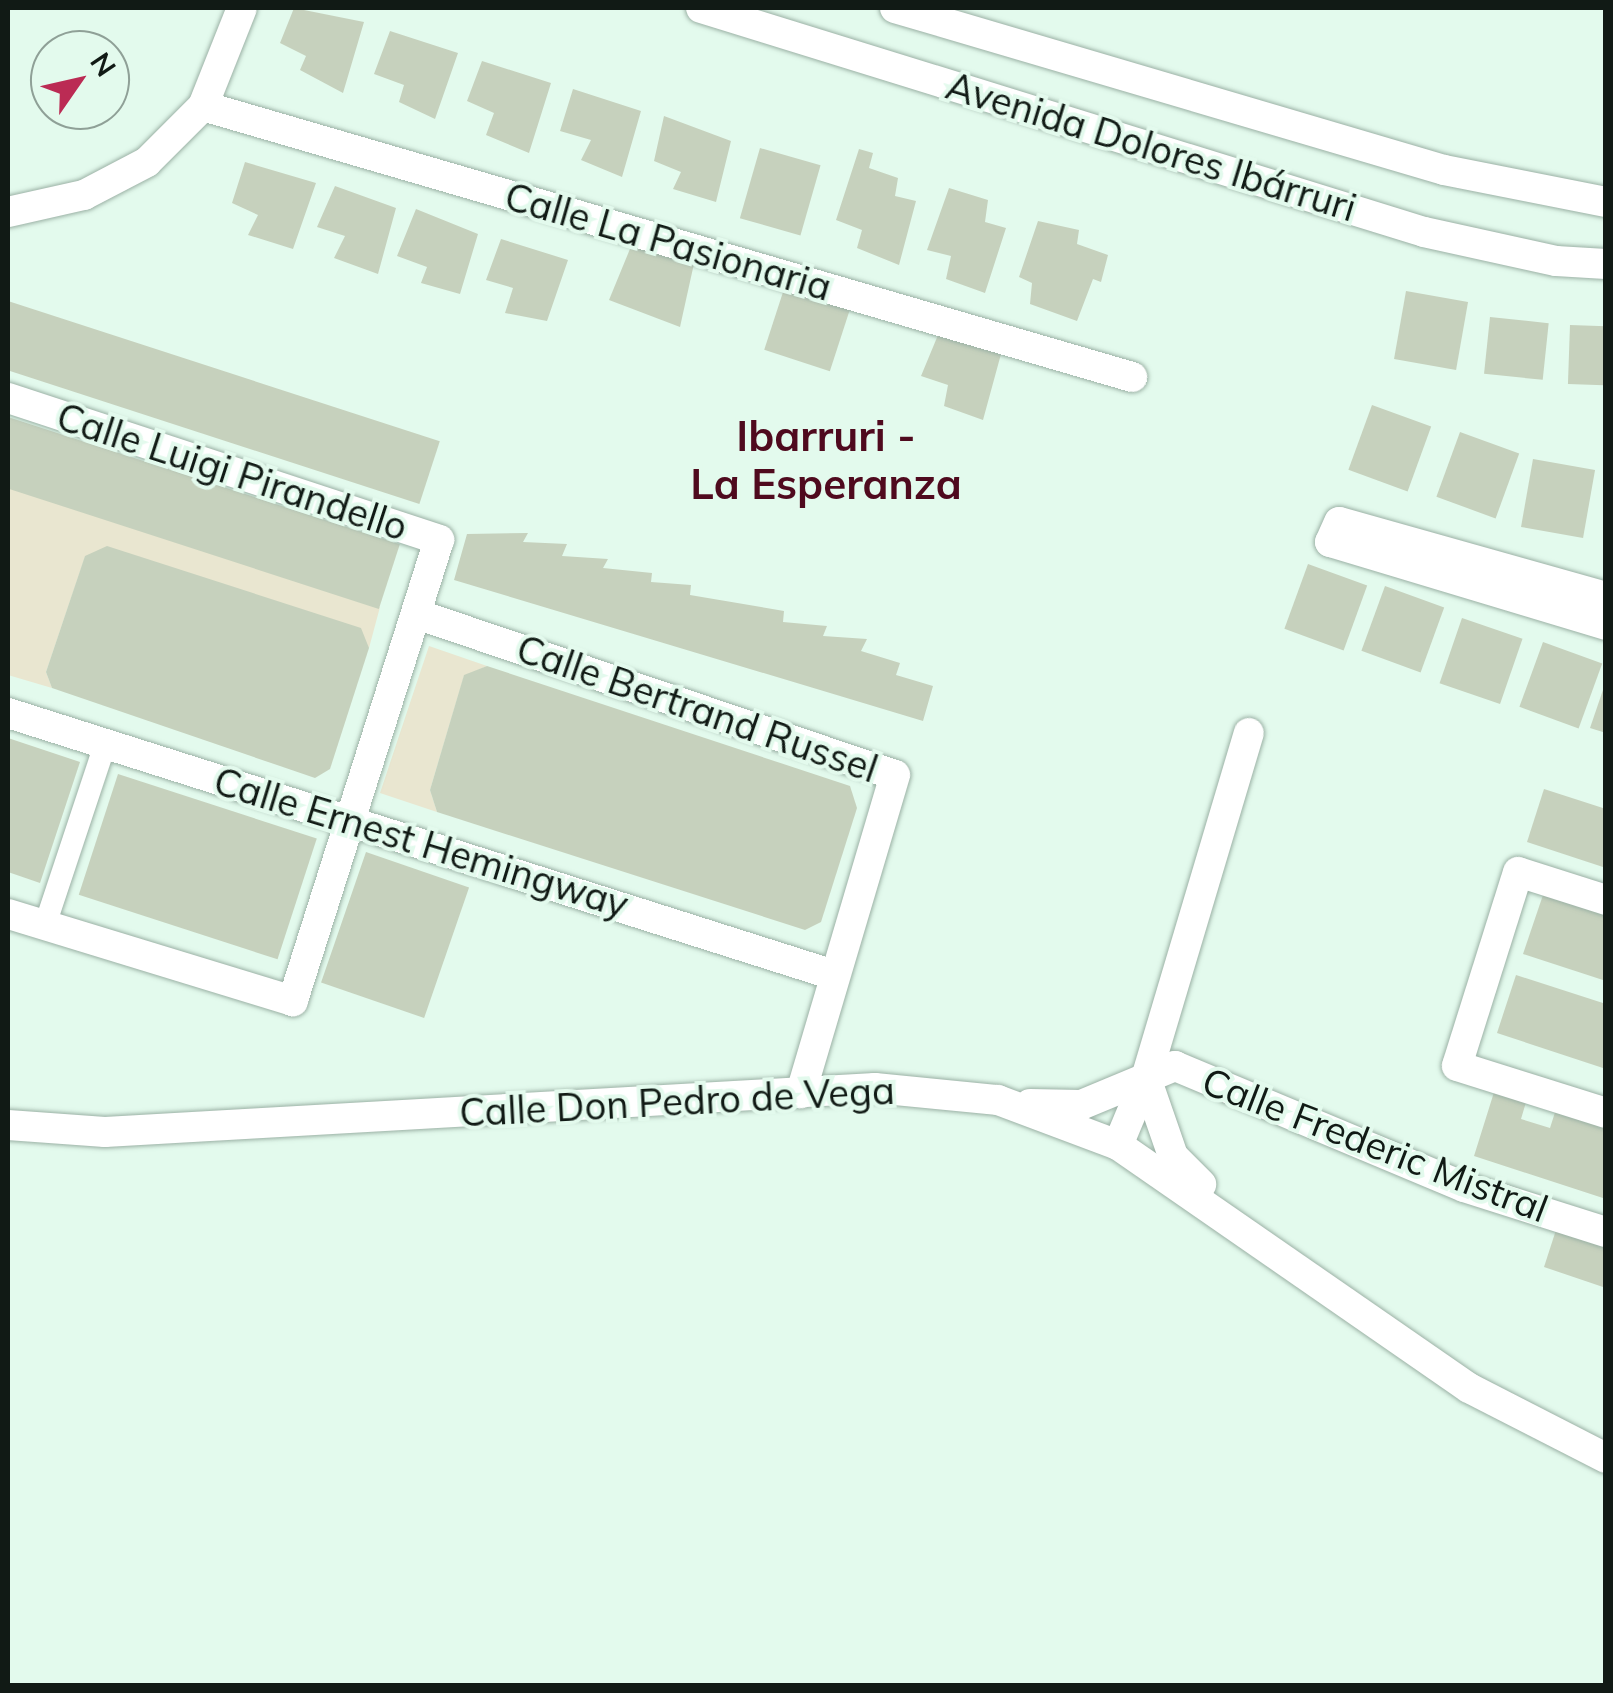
<!DOCTYPE html>
<meta charset="utf-8">
<style>
body{margin:0}
#map{position:relative;width:1613px;height:1693px;overflow:hidden;background:#e3faed;font-family:Mulish,sans-serif}
div>[style]{position:absolute}
.green>*{inset:0;background:#e9e6d0}
.building>*{inset:0;background:#c6d1bd;transform-origin:0 0}
.roads{filter:drop-shadow(0 0 2px #9bb1a5) drop-shadow(0 0 2px #9bb1a5)}
.pedestrian>*{height:22px;margin:-11px;padding:0 11px;transform-origin:11px;border-radius:11px;background:#fff}
.minor>*{height:30px;margin:-15px;padding:0 15px;transform-origin:15px;border-radius:15px;background:#fff}
span{translate:-50% -50%;white-space:nowrap;text-align:center;line-height:1.15;-webkit-text-stroke:8px #e3faed;paint-order:stroke}
.street-label{font-size:38px;color:#111a15}
.quarter-label{font-size:42px;color:#4f0a1e;font-weight:700}
.frame{position:absolute;inset:0;border:10px solid #111a15;pointer-events:none}
.north{position:absolute;left:30px;top:30px;width:100px;height:100px;box-sizing:border-box;background:#e3faed;border:2px solid #8fa097;border-radius:50%;rotate:56deg;font-size:28px;font-weight:700;line-height:40px;text-align:center;color:#111a15}
.north::after{content:'';display:block;margin:auto;width:35px;height:45px;background:#bb2b54;clip-path:polygon(50% 0,100% 100%,50% 72%,0 100%)}
</style>
<div id="map">
<div class="green">
<div style="clip-path:polygon(8px 485px,380px 607px,369px 648px,85px 557px,46px 672px,52px 688px,8px 675px)"></div>
<div style="clip-path:polygon(429px 646px,487px 666px,464px 676px,430px 790px,437px 812px,380px 793px)"></div>
</div>
<div class="building">
<div style="clip-path:polygon(294px 8px,364px 22px,343px 93px,300px 70px,306px 56px,280px 43px)"></div>
<div style="clip-path:polygon(390px 31px,458px 53px,435px 119px,399px 102px,404px 85px,374px 74px)"></div>
<div style="clip-path:polygon(482px 61px,551px 83px,529px 153px,486px 135px,494px 113px,467px 101px)"></div>
<div style="clip-path:polygon(573px 89px,641px 111px,622px 177px,581px 160px,591px 140px,560px 131px)"></div>
<div style="clip-path:polygon(664px 116px,731px 141px,716px 202px,673px 189px,681px 172px,654px 161px)"></div>
<div style="left:760px;top:148px;width:63px;height:73px;rotate:16deg"></div>
<div style="clip-path:polygon(859px 149px,873px 153px,869px 168px,898px 178px,895px 196px,916px 201px,899px 265px,857px 248px,862px 230px,836px 220px)"></div>
<div style="clip-path:polygon(245px 162px,316px 183px,293px 249px,248px 235px,258px 215px,232px 203px)"></div>
<div style="clip-path:polygon(335px 186px,396px 208px,378px 274px,334px 258px,345px 236px,317px 227px)"></div>
<div style="clip-path:polygon(949px 188px,988px 200px,985px 222px,1006px 228px,985px 293px,946px 279px,951px 256px,927px 250px)"></div>
<div style="clip-path:polygon(416px 209px,478px 234px,460px 294px,421px 283px,427px 267px,397px 256px)"></div>
<div style="clip-path:polygon(1038px 221px,1079px 230px,1077px 244px,1108px 255px,1101px 282px,1093px 279px,1077px 321px,1030px 304px,1032px 283px,1019px 277px)"></div>
<div style="clip-path:polygon(501px 239px,568px 260px,547px 321px,505px 313px,513px 288px,486px 280px)"></div>
<div style="clip-path:polygon(632px 244px,695px 259px,680px 327px,609px 300px)"></div>
<div style="left:784px;top:289px;width:69px;height:64px;rotate:18deg"></div>
<div style="left:1406px;top:291px;width:63px;height:69px;rotate:10deg"></div>
<div style="left:8px;top:301px;width:454px;height:66px;rotate:18deg"></div>
<div style="left:1490px;top:317px;width:59px;height:57px;rotate:6deg"></div>
<div style="left:1570px;top:325px;width:36px;height:59px;rotate:2deg"></div>
<div style="clip-path:polygon(938px 335px,1001px 354px,983px 420px,944px 406px,948px 385px,921px 376px)"></div>
<div style="left:1372px;top:405px;width:63px;height:69px;rotate:20deg"></div>
<div style="left:8px;top:417px;width:412px;height:68px;rotate:18deg"></div>
<div style="left:1460px;top:432px;width:63px;height:69px;rotate:20deg"></div>
<div style="left:1533px;top:459px;width:63px;height:69px;rotate:10deg"></div>
<div style="clip-path:polygon(528px 533px,523px 542px,567px 544px,562px 556px,608px 559px,603px 568px,652px 573px,651px 582px,691px 585px,690px 595px,784px 611px,783px 622px,827px 626px,823px 636px,867px 639px,861px 651px,900px 663px,896px 675px,933px 686px,923px 721px,454px 580px,467px 534px)"></div>
<div style="clip-path:polygon(107px 546px,361px 628px,369px 648px,330px 769px,315px 778px,52px 688px,46px 672px,85px 556px)"></div>
<div style="left:1308px;top:564px;width:63px;height:69px;rotate:20deg"></div>
<div style="left:1385px;top:586px;width:63px;height:69px;rotate:20deg"></div>
<div style="left:1462px;top:618px;width:64px;height:69px;rotate:19deg"></div>
<div style="left:1543px;top:642px;width:63px;height:69px;rotate:20deg"></div>
<div style="clip-path:polygon(487px 666px,850px 786px,857px 808px,821px 922px,805px 930px,437px 812px,430px 790px,464px 675px)"></div>
<div style="clip-path:polygon(1605px 684px,1606px 684px,1606px 733px,1590px 728px)"></div>
<div style="clip-path:polygon(8px 738px,80px 762px,40px 883px,8px 872px)"></div>
<div style="left:118px;top:774px;width:209px;height:127px;rotate:18deg"></div>
<div style="clip-path:polygon(1544px 789px,1606px 809px,1606px 868px,1527px 842px)"></div>
<div style="left:366px;top:852px;width:109px;height:138px;rotate:19deg"></div>
<div style="clip-path:polygon(1544px 892px,1606px 913px,1606px 981px,1523px 954px)"></div>
<div style="clip-path:polygon(1516px 975px,1606px 1004px,1606px 1069px,1497px 1033px)"></div>
<div style="clip-path:polygon(1495px 1089px,1527px 1099px,1521px 1119px,1550px 1128px,1557px 1106px,1606px 1121px,1606px 1199px,1474px 1156px)"></div>
<div style="clip-path:polygon(1556px 1230px,1606px 1247px,1606px 1288px,1544px 1267px)"></div>
</div>
<div class="roads">
<div class="pedestrian">
<div style="left:45px;top:925px;width:190px;rotate:-71.6deg"></div>
</div>
<div class="minor">
<div style="left:701px;top:8px;width:757px;rotate:17.21deg"></div>
<div style="left:1424px;top:232px;width:135px;rotate:12.4deg"></div>
<div style="left:1556px;top:261px;width:50px;rotate:3.4deg"></div>
<div style="left:895px;top:8px;width:572px;rotate:16.44deg"></div>
<div style="left:1444px;top:170px;width:165px;rotate:11.2deg"></div>
<div style="left:203px;top:106px;width:968px;rotate:16.26deg"></div>
<div style="left:8px;top:212px;width:78px;rotate:-12.6deg"></div>
<div style="left:84px;top:195px;width:71px;rotate:-27.6deg"></div>
<div style="left:147px;top:162px;width:79px;rotate:-45deg"></div>
<div style="left:203px;top:106px;width:105px;rotate:-68.3deg"></div>
<div style="left:8px;top:398px;width:454px;rotate:18.2deg"></div>
<div style="left:439px;top:540px;width:484px;rotate:107.6deg"></div>
<div style="left:293px;top:1001px;width:298px;rotate:-163deg"></div>
<div style="left:1606px;top:597px;width:277px;rotate:-164.3deg"></div>
<div style="left:1339px;top:522px;width:22px;rotate:114deg"></div>
<div style="left:1330px;top:542px;width:288px;rotate:16.7deg"></div>
<div style="left:416px;top:614px;width:505px;rotate:18.58deg"></div>
<div style="left:895px;top:775px;width:332px;rotate:106.5deg"></div>
<div style="left:8px;top:713px;width:867px;rotate:17.6deg"></div>
<div style="left:1606px;top:900px;width:92px;rotate:-162.3deg"></div>
<div style="left:1518px;top:872px;width:203px;rotate:107.5deg"></div>
<div style="left:1457px;top:1066px;width:156px;rotate:17.5deg"></div>
<div style="left:1146px;top:1078px;width:83px;rotate:70.9deg"></div>
<div style="left:1173px;top:1156px;width:40px;rotate:45deg"></div>
<div style="left:1030px;top:1104px;width:51px;rotate:1.1deg"></div>
<div style="left:1081px;top:1105px;width:102px;rotate:-22.5deg"></div>
<div style="left:1175px;top:1066px;width:313px;rotate:22.7deg"></div>
<div style="left:1464px;top:1187px;width:149px;rotate:17.6deg"></div>
<div style="left:8px;top:1125px;width:97px;rotate:4.1deg"></div>
<div style="left:105px;top:1132px;width:771px;rotate:-3.27deg"></div>
<div style="left:875px;top:1088px;width:124px;rotate:5.6deg"></div>
<div style="left:998px;top:1100px;width:128px;rotate:20.6deg"></div>
<div style="left:1118px;top:1145px;width:427px;rotate:34.7deg"></div>
<div style="left:1469px;top:1388px;width:154px;rotate:27.1deg"></div>
<div style="left:1118px;top:1145px;width:73px;rotate:-67.3deg"></div>
<div style="left:1146px;top:1078px;width:360px;rotate:-73.4deg"></div>
</div>
</div>
<div class="street-label">
<span style="left:1151px;top:147px;rotate:17deg">Avenida Dolores Ibárruri</span>
<span style="left:668px;top:242px;rotate:16deg">Calle La Pasionaria</span>
<span style="left:232px;top:472px;rotate:18deg">Calle Luigi Pirandello</span>
<span style="left:697px;top:709px;rotate:19deg">Calle Bertrand Russel</span>
<span style="left:421px;top:843px;rotate:17deg">Calle Ernest Hemingway</span>
<span style="left:677px;top:1102px;rotate:-3deg">Calle Don Pedro de Vega</span>
<span style="left:1375px;top:1145px;rotate:21deg">Calle Frederic Mistral</span>
</div>
<div class="quarter-label">
<span style="left:826px;top:460px">Ibarruri -<br>La Esperanza</span>
</div>
<div class="frame"></div>
<div class="north">N</div>
</div>
